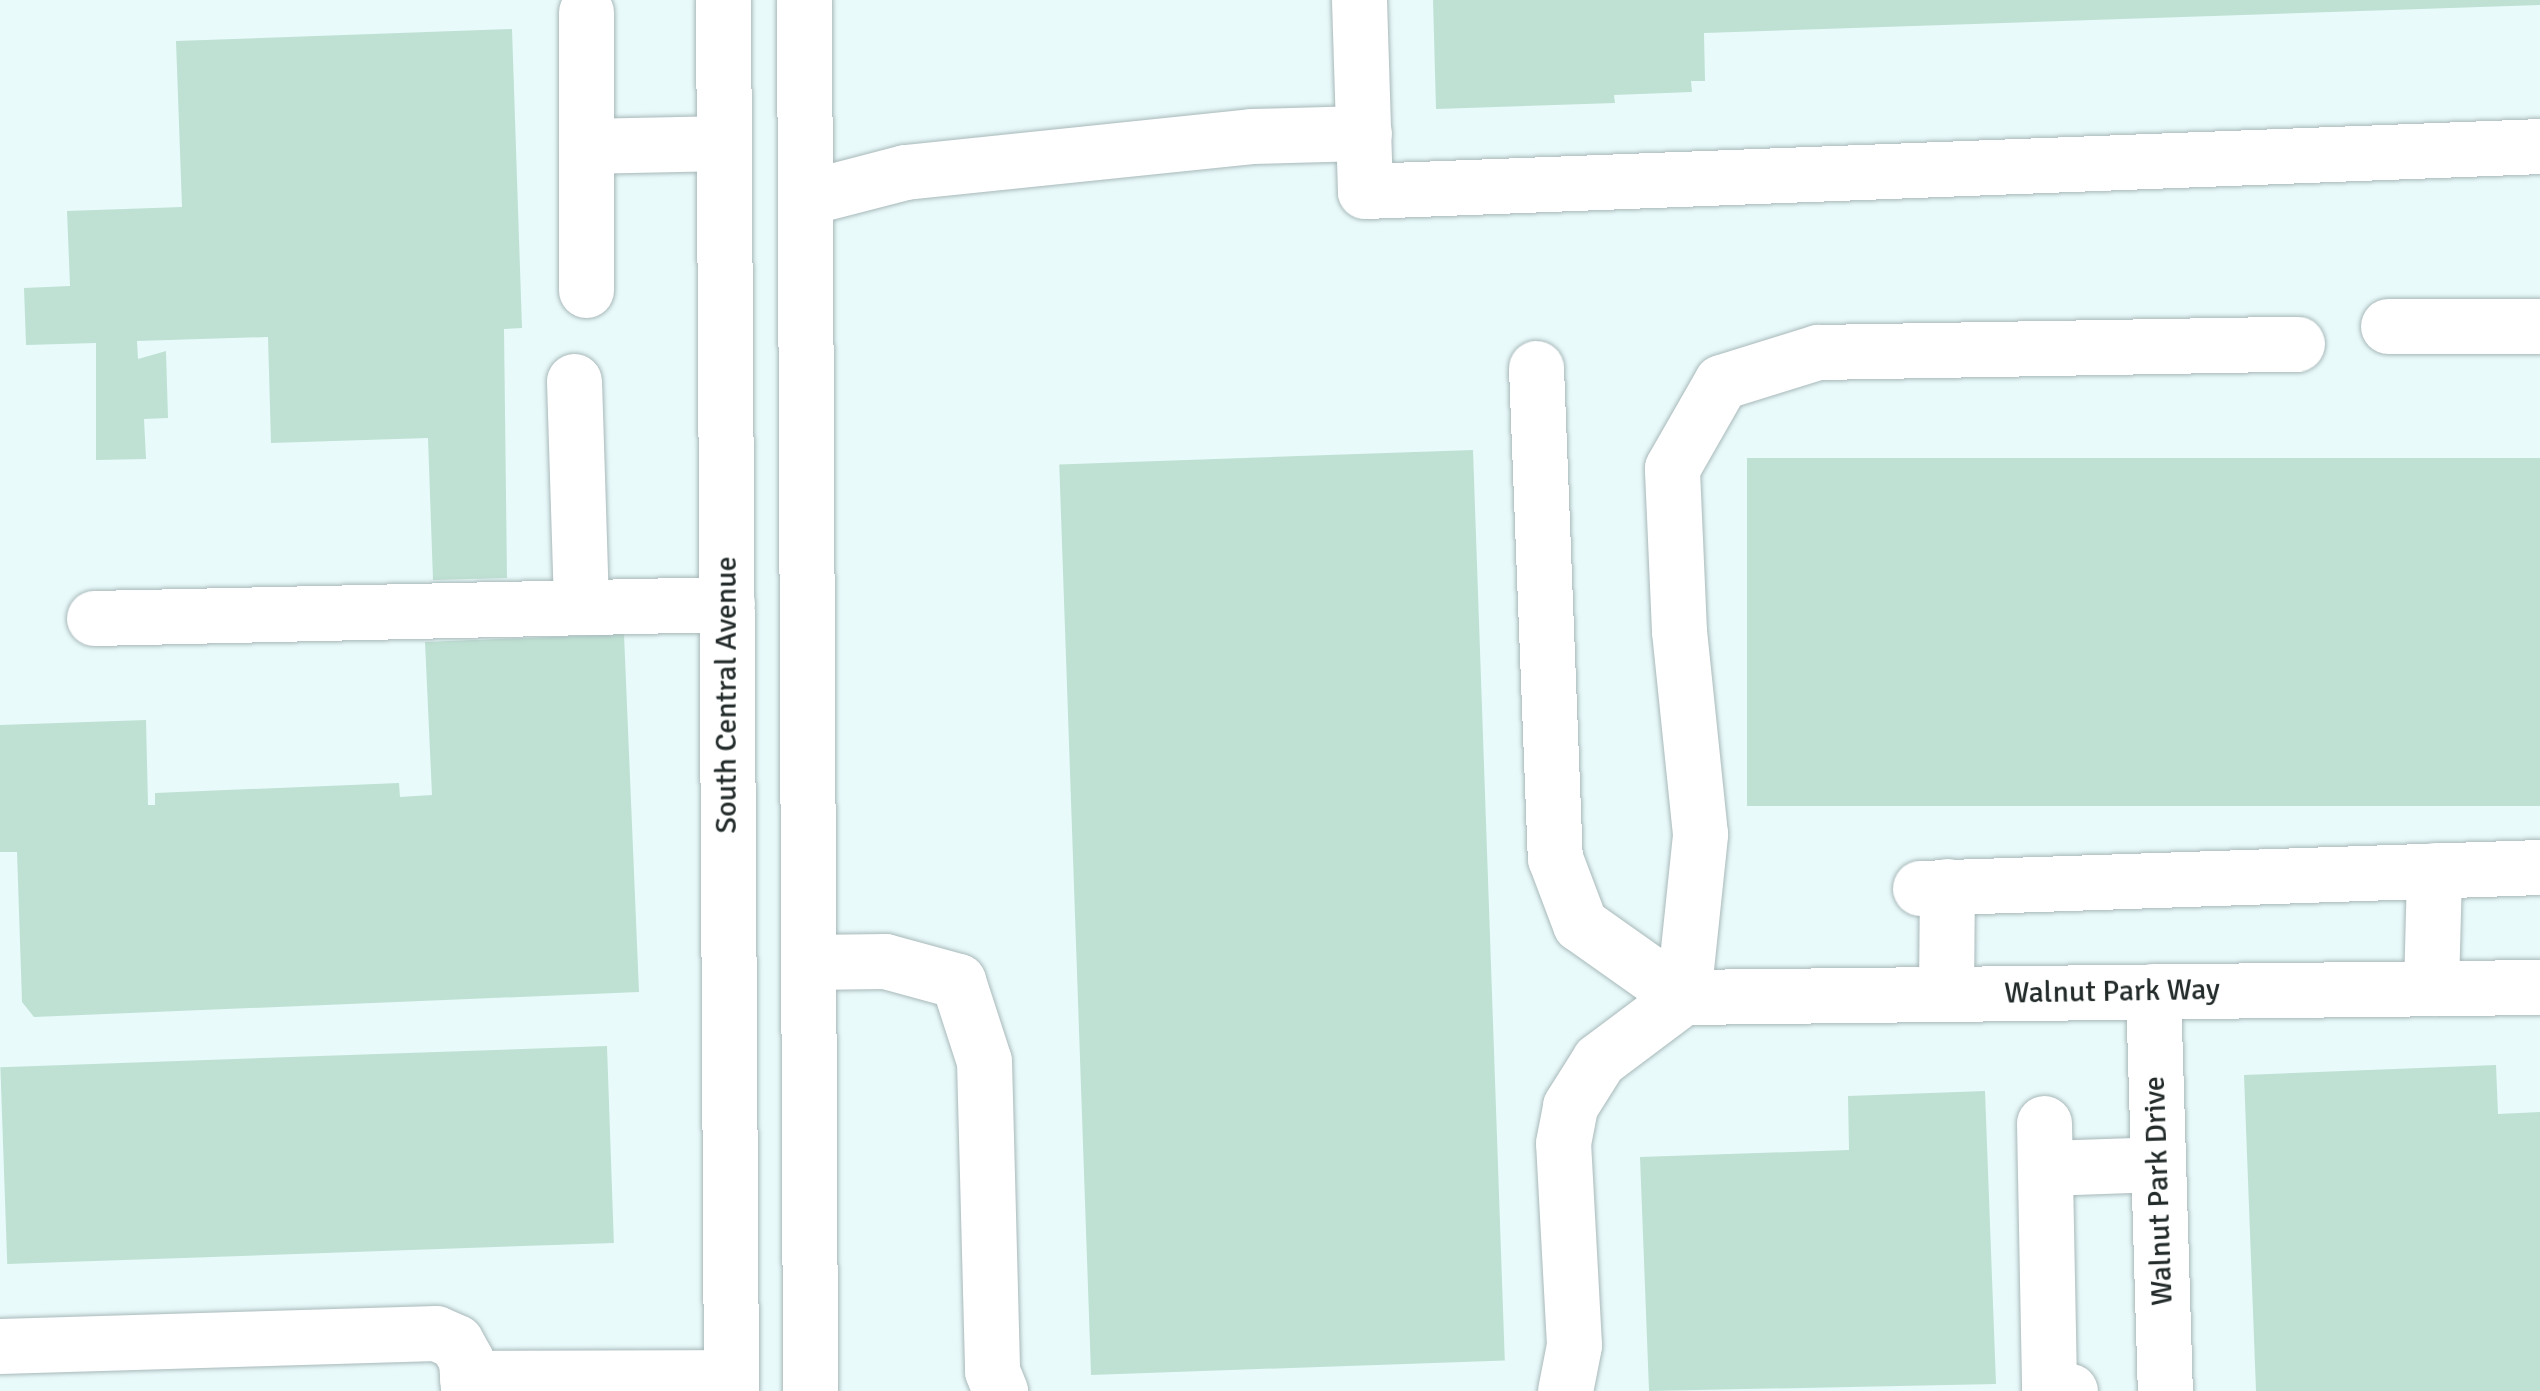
<!DOCTYPE html>
<style>
body{margin:0}
#map{position:relative;width:2540px;height:1391px;overflow:hidden;background:#e9fafb;font-family:Signika,sans-serif}
div>[style]{position:absolute}
.building>*{inset:0;background:#bee1d3;transform-origin:0 0}
.roads{filter:drop-shadow(0 0 2px #a8b8b9) drop-shadow(0 0 2px #a8b8b9)}
.minor>*{height:55px;margin:-27.5px;padding:0 27.5px;transform-origin:27.5px;border-radius:27.5px;background:#fff}
.major>*{height:55px;margin:-27.5px;padding:0 27.5px;transform-origin:27.5px;border-radius:27.5px;background:#fff}
span{translate:-50% -50%;white-space:nowrap;text-align:center;line-height:1.15;-webkit-text-stroke:8px #fff;paint-order:stroke}
.street-label{font-size:30px;color:#232a2a}
</style>
<div id="map">
<div class="building">
<div style="clip-path:polygon(1433px 0,2540px 0,2540px 5px,1704px 33px,1705px 81px,1691px 81px,1692px 92px,1614px 95px,1615px 103px,1436px 109px)"></div>
<div style="clip-path:polygon(512px 29px,522px 328px,504px 329px,507px 578px,433px 580px,428px 438px,271px 443px,268px 337px,137px 341px,138px 359px,166px 351px,168px 418px,144px 419px,146px 459px,96px 460px,96px 343px,26px 345px,24px 288px,70px 286px,67px 211px,182px 207px,176px 41px)"></div>
<div style="left:1473px;top:450px;width:911px;height:414px;rotate:88deg"></div>
<div style="left:2540px;top:458px;width:348px;height:793px;rotate:90deg"></div>
<div style="clip-path:polygon(624px 634px,639px 992px,34px 1017px,22px 1002px,17px 852px,0 852px,0 725px,146px 720px,148px 805px,155px 805px,155px 793px,399px 783px,400px 797px,432px 795px,425px 642px)"></div>
<div style="left:607px;top:1046px;width:197px;height:607px;rotate:88deg"></div>
<div style="clip-path:polygon(2496px 1065px,2498px 1114px,2540px 1112px,2540px 1391px,2256px 1391px,2244px 1075px)"></div>
<div style="clip-path:polygon(1985px 1091px,1996px 1384px,1649px 1391px,1640px 1157px,1849px 1150px,1848px 1096px)"></div>
</div>
<div class="roads">
<div class="minor">
<div style="left:1359px;top:0;width:191px;rotate:88.2deg"></div>
<div style="left:1365px;top:191px;width:1176px;rotate:-2.19deg"></div>
<div style="left:586px;top:12px;width:278px;rotate:90deg"></div>
<div style="left:586px;top:146px;width:138px;rotate:-1.2deg"></div>
<div style="left:805px;top:198px;width:103px;rotate:-14.6deg"></div>
<div style="left:905px;top:172px;width:348px;rotate:-5.9deg"></div>
<div style="left:1251px;top:136px;width:113px;rotate:-1.5deg"></div>
<div style="left:2388px;top:326px;width:152px"></div>
<div style="left:1536px;top:368px;width:490px;rotate:87.8deg"></div>
<div style="left:1555px;top:858px;width:71px;rotate:69.3deg"></div>
<div style="left:1580px;top:924px;width:126px;rotate:35.3deg"></div>
<div style="left:574px;top:381px;width:226px;rotate:88.2deg"></div>
<div style="left:94px;top:618px;width:633px;rotate:-1.27deg"></div>
<div style="left:1920px;top:888px;width:620px;rotate:-1.94deg"></div>
<div style="left:808px;top:962px;width:77px;rotate:-0.7deg"></div>
<div style="left:885px;top:961px;width:76px;rotate:15.3deg"></div>
<div style="left:958px;top:981px;width:84px;rotate:72deg"></div>
<div style="left:984px;top:1061px;width:310px;rotate:88.5deg"></div>
<div style="left:992px;top:1371px;width:22px;rotate:68deg"></div>
<div style="left:2431px;top:988px;width:118px;rotate:-88.5deg"></div>
<div style="left:2153px;top:991px;width:400px;rotate:88.3deg"></div>
<div style="left:1946px;top:994px;width:108px;rotate:-89.5deg"></div>
<div style="left:1683px;top:997px;width:857px;rotate:-0.67deg"></div>
<div style="left:2044px;top:1123px;width:268px;rotate:88.9deg"></div>
<div style="left:2049px;top:1391px;width:21px"></div>
<div style="left:2046px;top:1168px;width:112px;rotate:-2deg"></div>
<div style="left:0;top:1346px;width:436px;rotate:-1.7deg"></div>
<div style="left:436px;top:1333px;width:22px;rotate:24deg"></div>
<div style="left:456px;top:1342px;width:21px;rotate:61deg"></div>
<div style="left:466px;top:1360px;width:31px;rotate:86deg"></div>
<div style="left:467px;top:1378px;width:264px;rotate:-0.2deg"></div>
<div style="left:1565px;top:1391px;width:47px;rotate:-78.9deg"></div>
<div style="left:1574px;top:1345px;width:202px;rotate:-93.1deg"></div>
<div style="left:1563px;top:1143px;width:38px;rotate:-79deg"></div>
<div style="left:1570px;top:1106px;width:54px;rotate:-57.8deg"></div>
<div style="left:1599px;top:1060px;width:105px;rotate:-36.9deg"></div>
<div style="left:1683px;top:997px;width:164px;rotate:-84deg"></div>
<div style="left:1700px;top:834px;width:204px;rotate:-95.9deg"></div>
<div style="left:1679px;top:631px;width:163px;rotate:-92.5deg"></div>
<div style="left:1672px;top:468px;width:99px;rotate:-60.3deg"></div>
<div style="left:1721px;top:382px;width:102px;rotate:-17.2deg"></div>
<div style="left:1818px;top:352px;width:479px;rotate:-1deg"></div>
</div>
<div class="major">
<div style="left:723px;top:0;width:1391px;rotate:89.67deg"></div>
<div style="left:804px;top:0;width:1391px;rotate:89.75deg"></div>
</div>
</div>
<div class="street-label">
<span style="left:727px;top:695px;rotate:-90deg">South Central Avenue</span>
<span style="left:2112px;top:992px;rotate:-1deg">Walnut Park Way</span>
<span style="left:2159px;top:1191px;rotate:-92deg">Walnut Park Drive</span>
</div>
</div>
